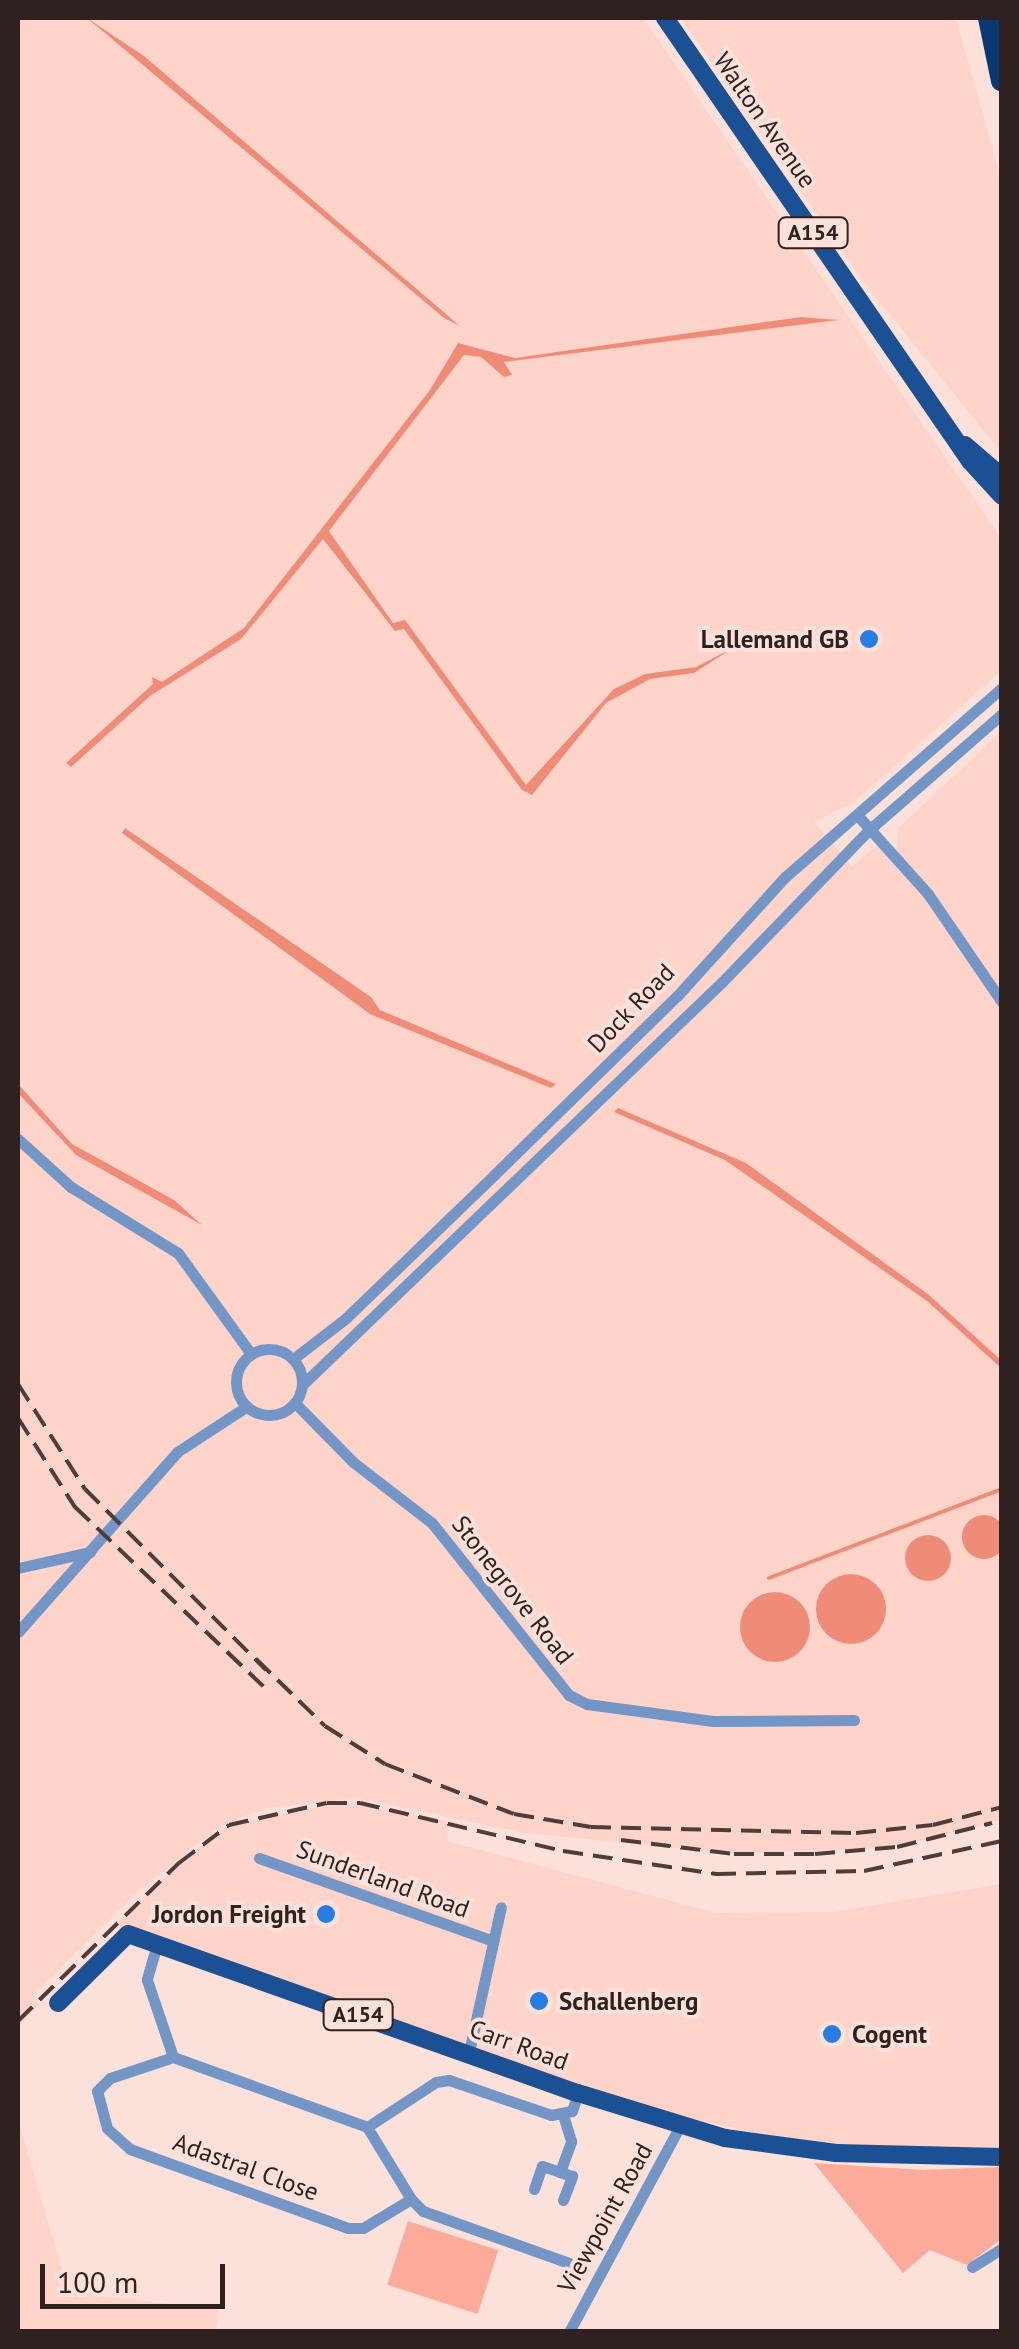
<!DOCTYPE html>
<style>
body{margin:0}
#map{position:relative;width:1019px;height:2349px;overflow:hidden;background:#fce0da;font-family:"PT Sans",sans-serif}
div>[style]{position:absolute}
.built>*{inset:0;background:#fed4ca}
.green>*{inset:0;background:#fcab9a;transform-origin:0 0}
.water>*{inset:0;background:#ef8c78}
.round{border-radius:50%}
.stream>*{height:4px;margin:-2px;padding:0 2px;transform-origin:2px;border-radius:2px;background:#ef8c78}
.street>*{height:11px;margin:-5.5px;padding:0 5.5px;transform-origin:5.5px;border-radius:5.5px;background:#7396c7}
.street>.ring{margin:-5.5px;padding:0;box-sizing:content-box;background:none;border:11px solid #7396c7;border-radius:50%}
.primary>*{height:18px;margin:-9px;padding:0 9px;transform-origin:9px;border-radius:9px;background:#1b5095}
.highway>*{height:22px;margin:-11px;padding:0 11px;transform-origin:11px;border-radius:11px;background:#093872}
.rail>*{height:4px;margin-top:-2px;transform-origin:0;background:repeating-linear-gradient(90deg,#4d3e3b 0 20px,transparent 0 30px)}
.dots>*{width:28px;height:28px;translate:-50% -50%;box-sizing:border-box;border:5px solid #fce0da;border-radius:50%}
span{translate:-50% -50%;white-space:nowrap;text-align:center;line-height:1.15;-webkit-text-stroke:8px #fce0da;paint-order:stroke}
.shield-label span{padding:2px 8px;background:#fce0da;border:2px solid;border-radius:8px;-webkit-text-stroke-width:0}
.shield-label{font-size:22px;color:#2e211f;font-weight:700}
.street-label{font-size:25px;color:#2e211f}
.poi-label{font-size:25px;color:#2e211f;font-weight:700}
.right{translate:-100% -50%;text-align:right}
.left{translate:0 -50%;text-align:left}
.frame{position:absolute;inset:0;border:20px solid #2e211f;pointer-events:none}
.scale{position:absolute;left:40px;top:2264px;width:185px;height:45px;box-sizing:border-box;border:5px solid #2e211f;border-top:0;padding-left:12px;font-size:30px;line-height:35px;white-space:nowrap;color:#2e211f;-webkit-text-stroke:8px #fce0da;paint-order:stroke}
</style>
<div id="map">
<div class="built">
<div style="clip-path:polygon(18px 18px,643px 18px,1001px 538px,1001px 671px,854px 802px,814px 822px,852px 866px,877px 846px,896px 861px,898px 828px,1001px 732px,1001px 1820px,897px 1847px,734px 1854px,526px 1833px,355px 1798px,262px 1809px,219px 1827px,136px 1893px,32px 1996px,39px 2004px,18px 2028px)"></div>
<div style="clip-path:polygon(681px 18px,956px 18px,1001px 179px,1001px 452px,866px 285px)"></div>
<div style="clip-path:polygon(343px 1802px,450px 1822px,447px 1841px,717px 1913px,833px 1912px,1001px 1884px,1001px 2148px,840px 2145px,760px 2134px,578px 2093px,113px 1927px,179px 1863px,229px 1825px)"></div>
<div style="clip-path:polygon(18px 2120px,69px 2292px,219px 2310px,215px 2331px,18px 2331px)"></div>
</div>
<div class="green">
<div style="clip-path:polygon(814px 2163px,924px 2170px,1001px 2167px,1001px 2239px,967px 2265px,930px 2250px,903px 2273px)"></div>
<div style="left:408px;top:2221px;width:95px;height:67px;rotate:18deg"></div>
</div>
<div class="water">
<div style="clip-path:polygon(87px 18px,144px 56px,460px 326px,444px 318px)"></div>
<div style="clip-path:polygon(801px 317px,838px 320px,504px 362px,512px 375px,504px 377px,481px 357px,464px 355px,329px 531px,393px 623px,405px 620px,526px 785px,614px 689px,645px 674px,696px 667px,733px 648px,694px 673px,650px 679px,606px 703px,532px 795px,522px 790px,404px 629px,395px 631px,323px 539px,241px 639px,150px 696px,71px 767px,66px 763px,153px 684px,152px 677px,162px 682px,244px 628px,430px 390px,458px 343px,515px 358px)"></div>
<div style="clip-path:polygon(125px 828px,371px 997px,380px 1010px,556px 1084px,551px 1088px,370px 1014px,122px 833px)"></div>
<div style="clip-path:polygon(18px 1084px,72px 1144px,174px 1200px,202px 1225px,76px 1155px,18px 1093px)"></div>
<div style="clip-path:polygon(618px 1108px,746px 1163px,929px 1295px,1001px 1360px,1001px 1368px,927px 1301px,725px 1160px,614px 1112px)"></div>
<div class="round" style="left:962px;top:1515px;width:44px;height:44px"></div>
<div class="round" style="left:905px;top:1535px;width:46px;height:46px"></div>
<div class="round" style="left:816px;top:1574px;width:70px;height:70px"></div>
<div class="round" style="left:740px;top:1592px;width:70px;height:70px"></div>
</div>
<div class="stream">
<div style="left:769px;top:1578px;width:249px;rotate:-20.9deg"></div>
</div>
<div class="street">
<div style="left:859px;top:817px;width:103px;rotate:48.1deg"></div>
<div style="left:928px;top:894px;width:131px;rotate:55.6deg"></div>
<div style="left:18px;top:1139px;width:72px;rotate:42.2deg"></div>
<div style="left:71px;top:1187px;width:126px;rotate:31.7deg"></div>
<div style="left:178px;top:1253px;width:125px;rotate:54.1deg"></div>
<div class="ring" style="left:236px;top:1349px;width:55px;height:55px"></div>
<div style="left:293px;top:1359px;width:67px;rotate:-37.7deg"></div>
<div style="left:346px;top:1318px;width:206px;rotate:-44deg"></div>
<div style="left:494px;top:1175px;width:256px;rotate:-44.4deg"></div>
<div style="left:677px;top:996px;width:161px;rotate:-47.8deg"></div>
<div style="left:785px;top:877px;width:288px;rotate:-41.1deg"></div>
<div style="left:302px;top:1385px;width:582px;rotate:-43.82deg"></div>
<div style="left:722px;top:982px;width:213px;rotate:-46deg"></div>
<div style="left:870px;top:829px;width:175px;rotate:-41.1deg"></div>
<div style="left:295px;top:1403px;width:83px;rotate:45.5deg"></div>
<div style="left:353px;top:1462px;width:100px;rotate:37.7deg"></div>
<div style="left:432px;top:1523px;width:220px;rotate:51.5deg"></div>
<div style="left:569px;top:1695px;width:20px;rotate:27deg"></div>
<div style="left:587px;top:1704px;width:127px;rotate:7.7deg"></div>
<div style="left:713px;top:1721px;width:141px;rotate:-0.4deg"></div>
<div style="left:18px;top:1568px;width:74px;rotate:-12.5deg"></div>
<div style="left:18px;top:1632px;width:240px;rotate:-48.5deg"></div>
<div style="left:177px;top:1452px;width:82px;rotate:-33.1deg"></div>
<div style="left:259px;top:1858px;width:248px;rotate:19.5deg"></div>
<div style="left:157px;top:1944px;width:37px;rotate:106deg"></div>
<div style="left:147px;top:1980px;width:81px;rotate:71.3deg"></div>
<div style="left:469px;top:2052px;width:148px;rotate:-77.6deg"></div>
<div style="left:173px;top:2057px;width:206px;rotate:19.8deg"></div>
<div style="left:367px;top:2127px;width:84px;rotate:58.6deg"></div>
<div style="left:411px;top:2199px;width:56px;rotate:148.9deg"></div>
<div style="left:363px;top:2228px;width:15px;rotate:180deg"></div>
<div style="left:348px;top:2228px;width:232px;rotate:-160.1deg"></div>
<div style="left:130px;top:2149px;width:31px;rotate:-138deg"></div>
<div style="left:107px;top:2128px;width:38px;rotate:-105deg"></div>
<div style="left:97px;top:2091px;width:18px;rotate:-45deg"></div>
<div style="left:110px;top:2078px;width:66px;rotate:-18.4deg"></div>
<div style="left:367px;top:2127px;width:82px;rotate:-33.1deg"></div>
<div style="left:436px;top:2082px;width:13px;rotate:-9deg"></div>
<div style="left:449px;top:2080px;width:108px;rotate:18.9deg"></div>
<div style="left:551px;top:2115px;width:21px;rotate:-11deg"></div>
<div style="left:572px;top:2111px;width:19px;rotate:-72deg"></div>
<div style="left:534px;top:2189px;width:24px;rotate:-71deg"></div>
<div style="left:542px;top:2166px;width:19px;rotate:18deg"></div>
<div style="left:411px;top:2199px;width:17px;rotate:45deg"></div>
<div style="left:423px;top:2211px;width:155px;rotate:19.6deg"></div>
<div style="left:563px;top:2200px;width:26px;rotate:-69deg"></div>
<div style="left:572px;top:2176px;width:13px;rotate:-162deg"></div>
<div style="left:560px;top:2172px;width:33px;rotate:-70deg"></div>
<div style="left:571px;top:2141px;width:27px;rotate:-107deg"></div>
<div style="left:972px;top:2267px;width:36px;rotate:-32deg"></div>
<div style="left:569px;top:2332px;width:234px;rotate:-61.7deg"></div>
</div>
<div class="primary">
<div style="left:665px;top:18px;width:538px;rotate:55.45deg"></div>
<div style="left:970px;top:461px;width:47px;rotate:47.6deg"></div>
<div style="left:965px;top:445px;width:49px;rotate:40.9deg"></div>
<div style="left:58px;top:2003px;width:98px;rotate:-44.6deg"></div>
<div style="left:128px;top:1934px;width:477px;rotate:19.5deg"></div>
<div style="left:578px;top:2093px;width:154px;rotate:17deg"></div>
<div style="left:725px;top:2138px;width:112px;rotate:7.7deg"></div>
<div style="left:836px;top:2153px;width:166px;rotate:1.4deg"></div>
</div>
<div class="highway">
<div style="left:989px;top:18px;width:64px;rotate:78.3deg"></div>
</div>
<div class="rail">
<div style="left:18px;top:1384px;width:125px;rotate:57.5deg"></div>
<div style="left:85px;top:1489px;width:256px;rotate:45deg"></div>
<div style="left:18px;top:1418px;width:106px;rotate:57.4deg"></div>
<div style="left:75px;top:1507px;width:264px;rotate:43.6deg"></div>
<div style="left:256px;top:1659px;width:96px;rotate:44.2deg"></div>
<div style="left:325px;top:1726px;width:71px;rotate:32.3deg"></div>
<div style="left:385px;top:1764px;width:138px;rotate:21.2deg"></div>
<div style="left:514px;top:1814px;width:78px;rotate:9.6deg"></div>
<div style="left:591px;top:1827px;width:265px;rotate:1.3deg"></div>
<div style="left:856px;top:1833px;width:77px;rotate:-5.9deg"></div>
<div style="left:933px;top:1825px;width:71px;rotate:-14.6deg"></div>
<div style="left:621px;top:1840px;width:114px;rotate:7.1deg"></div>
<div style="left:734px;top:1854px;width:81px"></div>
<div style="left:815px;top:1854px;width:82px;rotate:-4.9deg"></div>
<div style="left:897px;top:1847px;width:98px;rotate:-14.2deg"></div>
<div style="left:18px;top:2021px;width:226px;rotate:-44.5deg"></div>
<div style="left:179px;top:1863px;width:63px;rotate:-37.2deg"></div>
<div style="left:229px;top:1825px;width:100px;rotate:-12.7deg"></div>
<div style="left:327px;top:1803px;width:33px"></div>
<div style="left:360px;top:1803px;width:209px;rotate:13.3deg"></div>
<div style="left:563px;top:1851px;width:155px;rotate:8.5deg"></div>
<div style="left:716px;top:1874px;width:148px;rotate:-1.2deg"></div>
<div style="left:864px;top:1871px;width:141px;rotate:-12.3deg"></div>
</div>
<div class="dots">
<div style="left:869px;top:639px;background:#287ce6"></div>
<div style="left:326px;top:1914px;background:#287ce6"></div>
<div style="left:539px;top:2001px;background:#287ce6"></div>
<div style="left:832px;top:2034px;background:#287ce6"></div>
</div>
<div class="shield-label">
<span style="left:813px;top:233px">A154</span>
<span style="left:358px;top:2015px">A154</span>
</div>
<div class="street-label">
<span style="left:765px;top:120px;rotate:55deg">Walton Avenue</span>
<span style="left:631px;top:1008px;rotate:-46deg">Dock Road</span>
<span style="left:513px;top:1590px;rotate:52deg">Stonegrove Road</span>
<span style="left:383px;top:1879px;rotate:20deg">Sunderland Road</span>
<span style="left:519px;top:2045px;rotate:20deg">Carr Road</span>
<span style="left:246px;top:2167px;rotate:20deg">Adastral Close</span>
<span style="left:605px;top:2218px;rotate:-61deg">Viewpoint Road</span>
</div>
<div class="poi-label">
<span class="right" style="left:849px;top:639px">Lallemand GB</span>
<span class="right" style="left:306px;top:1914px">Jordon Freight</span>
<span class="left" style="left:559px;top:2001px">Schallenberg</span>
<span class="left" style="left:852px;top:2034px">Cogent</span>
</div>
<div class="frame"></div>
<div class="scale">100 m</div>
</div>
